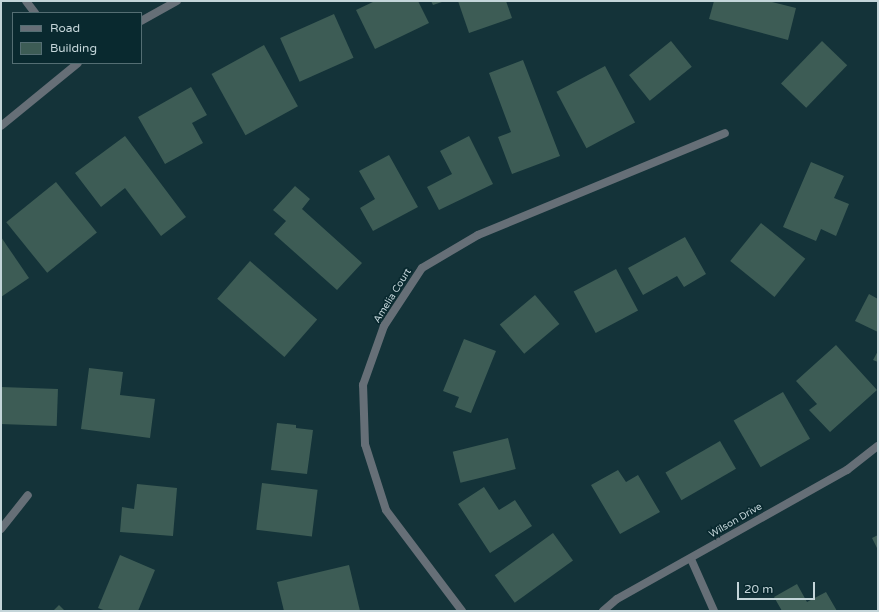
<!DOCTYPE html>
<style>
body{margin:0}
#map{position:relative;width:879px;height:612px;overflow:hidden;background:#143339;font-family:"Varela Round",sans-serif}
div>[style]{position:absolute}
.building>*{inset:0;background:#3d5c55;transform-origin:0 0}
.minor>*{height:8px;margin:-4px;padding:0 4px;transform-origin:4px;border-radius:4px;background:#666f77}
span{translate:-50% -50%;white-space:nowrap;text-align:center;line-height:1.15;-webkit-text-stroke:3.5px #09292f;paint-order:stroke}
.street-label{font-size:10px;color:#c4d5d9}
.frame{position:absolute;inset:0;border:2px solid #c4d5d9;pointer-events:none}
.legend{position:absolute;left:12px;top:12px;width:130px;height:52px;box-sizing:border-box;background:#09292f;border:1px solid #546e73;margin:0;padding:5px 7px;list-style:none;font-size:12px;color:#c4d5d9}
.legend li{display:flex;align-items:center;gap:8px;height:20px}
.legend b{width:20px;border:1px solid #546e73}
.scale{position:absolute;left:737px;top:582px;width:78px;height:18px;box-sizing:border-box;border:2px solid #c4d5d9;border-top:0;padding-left:5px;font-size:12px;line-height:14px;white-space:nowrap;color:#c4d5d9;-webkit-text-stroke:3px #09292f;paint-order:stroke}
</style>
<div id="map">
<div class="building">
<div style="clip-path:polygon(375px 1px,418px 1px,429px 23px,375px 49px,356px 10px)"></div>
<div style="clip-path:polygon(431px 1px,445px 1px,433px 5px)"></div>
<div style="clip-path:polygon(458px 1px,506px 1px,512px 18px,469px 33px)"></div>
<div style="clip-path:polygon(714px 1px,768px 1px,796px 8px,788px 40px,709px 19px)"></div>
<div style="left:334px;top:14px;width:48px;height:59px;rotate:66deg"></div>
<div style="left:671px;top:41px;width:33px;height:54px;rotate:51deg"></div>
<div style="left:822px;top:41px;width:35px;height:59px;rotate:44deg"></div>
<div style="left:264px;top:45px;width:70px;height:60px;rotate:61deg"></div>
<div style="clip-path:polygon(523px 60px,560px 156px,512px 174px,498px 137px,511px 132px,489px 73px)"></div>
<div style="left:605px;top:66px;width:64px;height:55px;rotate:62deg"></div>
<div style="clip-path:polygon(191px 87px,207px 115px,192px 123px,203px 143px,165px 164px,138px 117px)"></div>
<div style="clip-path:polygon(125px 136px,186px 217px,161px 236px,125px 188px,101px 207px,75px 173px)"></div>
<div style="clip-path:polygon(469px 136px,493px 184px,439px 210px,427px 187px,452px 174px,440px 151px)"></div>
<div style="clip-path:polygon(389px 155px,418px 207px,373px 231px,360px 208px,375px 199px,359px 171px)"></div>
<div style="clip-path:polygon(811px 162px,844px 176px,834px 198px,849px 204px,836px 236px,821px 229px,816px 241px,783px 227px)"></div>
<div style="left:56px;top:182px;width:65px;height:64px;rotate:51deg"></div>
<div style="clip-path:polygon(295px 186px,310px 199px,302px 209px,362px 263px,337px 290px,274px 234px,286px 221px,273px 210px)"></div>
<div style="left:761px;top:223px;width:57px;height:49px;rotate:39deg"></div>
<div style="clip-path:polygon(1px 237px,29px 278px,1px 297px)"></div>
<div style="clip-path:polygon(685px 237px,706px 274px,684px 287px,677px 276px,643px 295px,628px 268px)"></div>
<div style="left:250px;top:261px;width:89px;height:50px;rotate:41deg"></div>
<div style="left:616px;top:269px;width:47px;height:48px;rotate:62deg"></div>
<div style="clip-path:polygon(869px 294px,878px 299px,878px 332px,855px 321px)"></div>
<div style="left:535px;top:295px;width:38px;height:46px;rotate:50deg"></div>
<div style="clip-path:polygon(464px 339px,496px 351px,471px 413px,455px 407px,459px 397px,443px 391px)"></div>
<div style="clip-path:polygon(836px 345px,877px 390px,830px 432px,809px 410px,817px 404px,796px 381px)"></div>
<div style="clip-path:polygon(878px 351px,878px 362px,873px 360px)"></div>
<div style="clip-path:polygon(89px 368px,123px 372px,120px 395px,155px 399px,150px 438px,81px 429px)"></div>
<div style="left:1px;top:387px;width:57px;height:37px;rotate:2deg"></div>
<div style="left:783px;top:392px;width:54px;height:57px;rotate:60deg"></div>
<div style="clip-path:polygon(277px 423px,296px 425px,296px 428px,313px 430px,307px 474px,271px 470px)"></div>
<div style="left:508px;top:438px;width:32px;height:57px;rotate:76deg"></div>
<div style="left:720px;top:441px;width:32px;height:63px;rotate:60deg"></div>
<div style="clip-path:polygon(618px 470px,626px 482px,638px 475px,660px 512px,620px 534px,591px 485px)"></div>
<div style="left:262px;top:483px;width:56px;height:47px;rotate:7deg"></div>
<div style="clip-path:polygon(137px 484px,177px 488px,173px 536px,120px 532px,122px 507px,134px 509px)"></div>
<div style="clip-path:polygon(484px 487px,499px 510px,515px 500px,532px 526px,490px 553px,458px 504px)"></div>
<div style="left:553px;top:533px;width:34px;height:72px;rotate:54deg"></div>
<div style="clip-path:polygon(878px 535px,878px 550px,872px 538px)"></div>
<div style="clip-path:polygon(120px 555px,155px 570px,138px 611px,106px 611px,98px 608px)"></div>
<div style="clip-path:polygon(349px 565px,360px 611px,284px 611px,277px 582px)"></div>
<div style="clip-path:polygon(797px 584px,807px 602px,826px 592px,837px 611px,782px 611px,774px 597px)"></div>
<div style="clip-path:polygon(59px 605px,65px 611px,53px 611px)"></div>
</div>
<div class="minor">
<div style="left:26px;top:1px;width:15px;rotate:53deg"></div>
<div style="left:141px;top:21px;width:41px;rotate:-29.1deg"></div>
<div style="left:1px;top:126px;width:99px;rotate:-39.3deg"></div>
<div style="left:1px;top:529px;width:43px;rotate:-51.5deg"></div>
<div style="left:691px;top:559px;width:57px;rotate:66.1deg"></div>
<div style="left:462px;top:611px;width:126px;rotate:-127deg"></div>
<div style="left:386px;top:510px;width:69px;rotate:-107.7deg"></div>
<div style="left:365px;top:444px;width:59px;rotate:-91.9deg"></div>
<div style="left:363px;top:385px;width:63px;rotate:-70.4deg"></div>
<div style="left:384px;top:326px;width:69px;rotate:-56.8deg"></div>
<div style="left:422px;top:268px;width:65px;rotate:-30.5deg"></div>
<div style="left:478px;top:235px;width:267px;rotate:-22.4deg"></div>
<div style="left:603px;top:611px;width:18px;rotate:-41deg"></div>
<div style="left:617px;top:599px;width:264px;rotate:-29.3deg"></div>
<div style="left:847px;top:470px;width:39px;rotate:-38deg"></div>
</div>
<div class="street-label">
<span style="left:393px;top:296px;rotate:-58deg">Amelia Court</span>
<span style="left:736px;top:521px;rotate:-30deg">Wilson Drive</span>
</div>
<div class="frame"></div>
<ul class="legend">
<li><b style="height:5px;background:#666f77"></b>Road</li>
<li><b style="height:11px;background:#3d5c55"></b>Building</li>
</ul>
<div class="scale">20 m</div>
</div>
